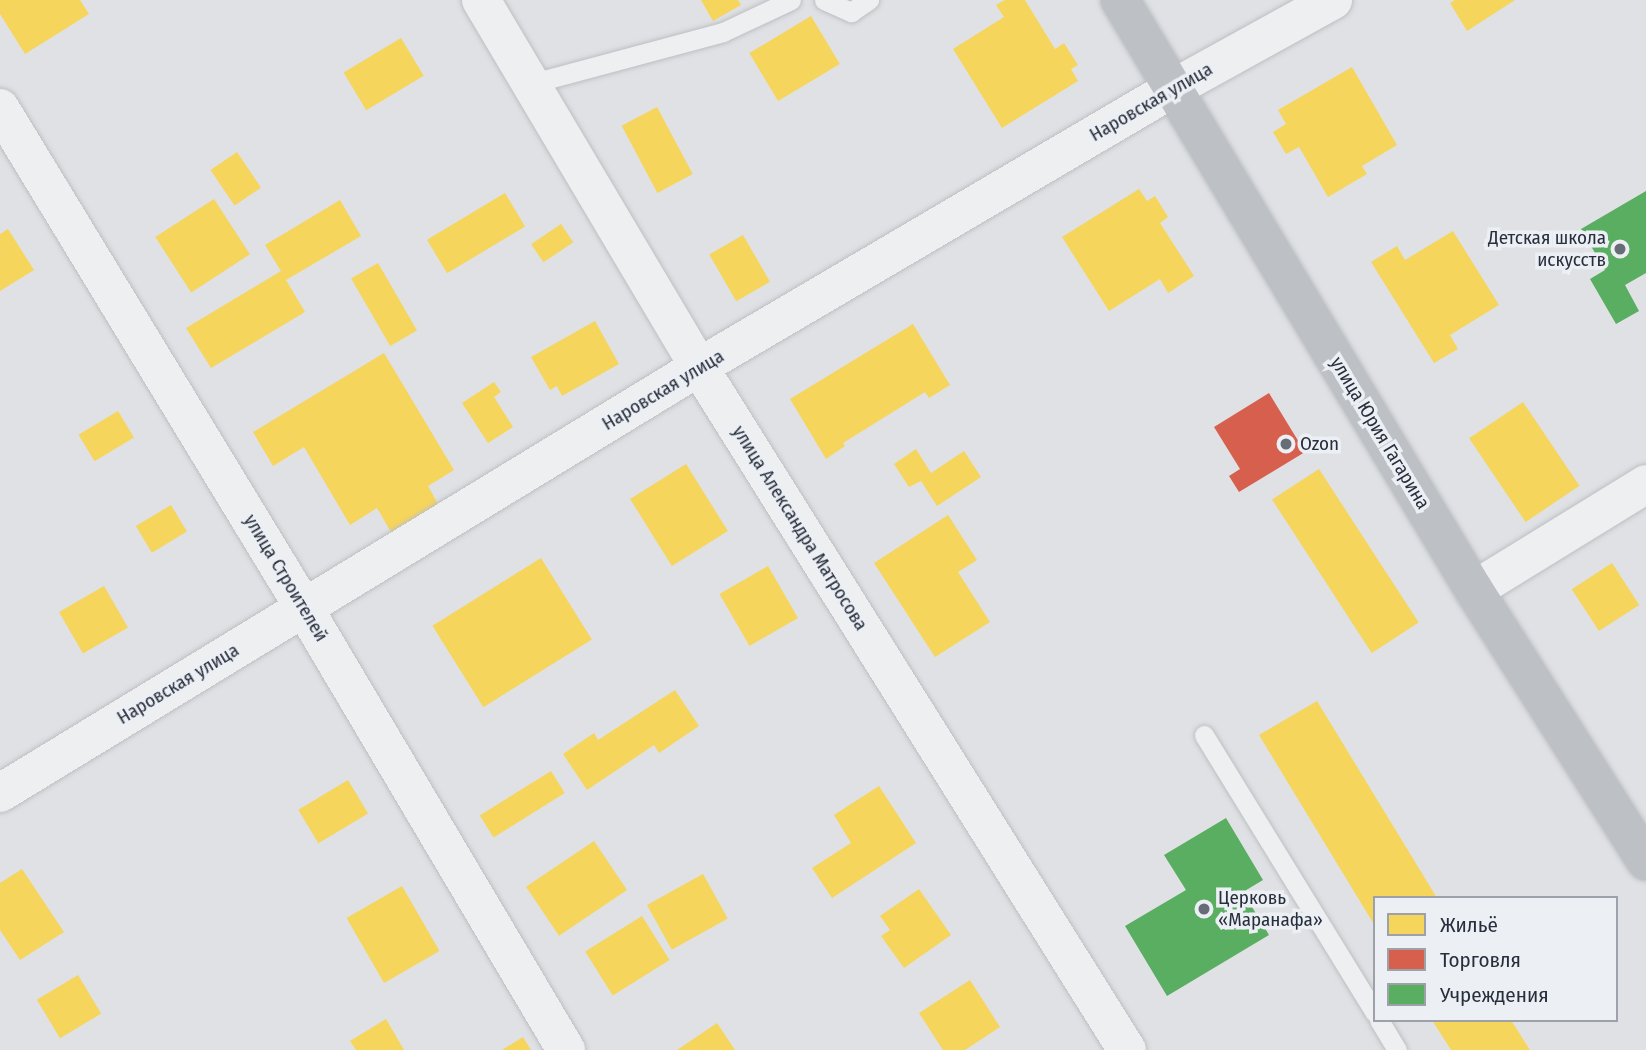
<!DOCTYPE html>
<meta charset="utf-8">
<style>
body{margin:0}
#map{position:relative;width:1646px;height:1050px;overflow:hidden;background:#dfe1e4;font-family:"Fira Sans Condensed",sans-serif}
div>[style]{position:absolute}
.homes>*{inset:0;background:#f6d55c;transform-origin:0 0}
.shops>*{inset:0;background:#d6604d}
.public>*{inset:0;background:#5aae61}
.roads{filter:drop-shadow(0 0 2px #bdbfc2) drop-shadow(0 0 2px #bdbfc2)}
.lane>*{height:19px;margin:-9.5px;padding:0 9.5px;transform-origin:9.5px;border-radius:9.5px;background:#eeeff1}
.street>*{height:38px;margin:-19px;padding:0 19px;transform-origin:19px;border-radius:19px;background:#eeeff1}
.secondary>*{height:38px;margin:-19px;padding:0 19px;transform-origin:19px;border-radius:19px;background:#bdc0c4}
.dots>*{width:19px;height:19px;translate:-50% -50%;box-sizing:border-box;border:4px solid #eceff4;border-radius:50%}
span{translate:-50% -50%;white-space:nowrap;text-align:center;line-height:1.15;-webkit-text-stroke:7px #eceff4;paint-order:stroke}
.street-label{font-size:19px;color:#272f3c}
.poi-label{font-size:19px;color:#272f3c}
.right{translate:-100% -50%;text-align:right}
.left{translate:0 -50%;text-align:left}
.legend{position:absolute;left:1373px;top:896px;width:245px;height:126px;box-sizing:border-box;background:#eceff4;border:2px solid #9da2aa;margin:0;padding:9px 12px;list-style:none;font-size:21px;color:#272f3c}
.legend li{display:flex;align-items:center;gap:14px;height:35px}
.legend b{width:35px;border:2px solid #9da2aa}
</style>
<div id="map">
<div class="homes">
<div style="clip-path:polygon(0 0,80px 0,89px 14px,25px 54px,0 14px)"></div>
<div style="clip-path:polygon(701px 0,738px 0,741px 5px,713px 21px)"></div>
<div style="clip-path:polygon(1005px 0,1025px 0,1055px 49px,1064px 43px,1078px 65px,1071px 69px,1078px 81px,1002px 128px,953px 49px,1004px 17px,996px 5px)"></div>
<div style="clip-path:polygon(1455px 0,1515px 0,1467px 31px,1450px 3px)"></div>
<div style="left:811px;top:16px;width:56px;height:72px;rotate:59deg"></div>
<div style="left:401px;top:38px;width:44px;height:67px;rotate:59deg"></div>
<div style="clip-path:polygon(1352px 67px,1397px 145px,1362px 166px,1367px 174px,1328px 197px,1299px 147px,1286px 154px,1273px 132px,1286px 124px,1278px 110px)"></div>
<div style="left:657px;top:107px;width:76px;height:40px;rotate:62deg"></div>
<div style="left:237px;top:152px;width:43px;height:32px;rotate:56deg"></div>
<div style="clip-path:polygon(1139px 189px,1147px 201px,1155px 196px,1168px 217px,1160px 223px,1194px 276px,1168px 293px,1160px 279px,1109px 311px,1062px 237px)"></div>
<div style="left:505px;top:193px;width:39px;height:91px;rotate:59deg"></div>
<div style="left:214px;top:199px;width:66px;height:70px;rotate:57deg"></div>
<div style="clip-path:polygon(340px 200px,361px 236px,286px 280px,305px 312px,211px 368px,186px 328px,281px 271px,265px 245px)"></div>
<div style="left:561px;top:224px;width:22px;height:36px;rotate:56deg"></div>
<div style="clip-path:polygon(8px 229px,34px 270px,0 291px,0 234px)"></div>
<div style="clip-path:polygon(1453px 231px,1499px 305px,1450px 335px,1458px 349px,1434px 363px,1371px 262px,1397px 246px,1405px 260px)"></div>
<div style="left:743px;top:235px;width:54px;height:39px;rotate:60deg"></div>
<div style="left:378px;top:263px;width:78px;height:31px;rotate:60deg"></div>
<div style="clip-path:polygon(595px 321px,619px 364px,562px 396px,557px 386px,550px 390px,531px 357px)"></div>
<div style="clip-path:polygon(913px 324px,950px 385px,929px 398px,925px 392px,843px 443px,845px 446px,826px 459px,790px 399px)"></div>
<div style="clip-path:polygon(384px 353px,454px 470px,428px 486px,438px 504px,391px 532px,377px 508px,350px 525px,304px 447px,273px 466px,253px 432px)"></div>
<div style="clip-path:polygon(494px 382px,501px 392px,494px 397px,513px 427px,488px 443px,462px 403px)"></div>
<div style="left:1523px;top:402px;width:101px;height:65px;rotate:56deg"></div>
<div style="left:118px;top:411px;width:31px;height:46px;rotate:59deg"></div>
<div style="clip-path:polygon(916px 449px,931px 473px,964px 451px,981px 477px,937px 506px,921px 481px,909px 487px,894px 464px)"></div>
<div style="left:686px;top:464px;width:79px;height:66px;rotate:58deg"></div>
<div style="left:1319px;top:469px;width:183px;height:56px;rotate:57deg"></div>
<div style="left:171px;top:505px;width:31px;height:41px;rotate:59deg"></div>
<div style="clip-path:polygon(948px 515px,977px 560px,958px 572px,990px 622px,935px 657px,874px 563px)"></div>
<div style="left:541px;top:558px;width:96px;height:128px;rotate:58deg"></div>
<div style="left:1612px;top:563px;width:50px;height:48px;rotate:57deg"></div>
<div style="left:768px;top:566px;width:60px;height:56px;rotate:60deg"></div>
<div style="left:104px;top:586px;width:48px;height:52px;rotate:60deg"></div>
<div style="clip-path:polygon(675px 690px,699px 726px,659px 753px,654px 745px,587px 790px,563px 754px,594px 733px,598px 740px)"></div>
<div style="clip-path:polygon(1317px 701px,1437px 898px,1375px 898px,1375px 926px,1259px 735px)"></div>
<div style="left:551px;top:771px;width:26px;height:84px;rotate:58deg"></div>
<div style="left:348px;top:780px;width:39px;height:58px;rotate:59deg"></div>
<div style="clip-path:polygon(879px 786px,916px 843px,832px 898px,812px 868px,851px 843px,834px 815px)"></div>
<div style="left:594px;top:841px;width:59px;height:82px;rotate:56deg"></div>
<div style="clip-path:polygon(22px 869px,64px 932px,20px 960px,0 930px,0 883px)"></div>
<div style="left:703px;top:874px;width:51px;height:64px;rotate:61deg"></div>
<div style="left:402px;top:886px;width:75px;height:64px;rotate:60deg"></div>
<div style="clip-path:polygon(919px 889px,951px 935px,904px 968px,881px 936px,890px 930px,880px 916px)"></div>
<div style="left:642px;top:916px;width:52px;height:67px;rotate:58deg"></div>
<div style="left:78px;top:975px;width:45px;height:48px;rotate:59deg"></div>
<div style="clip-path:polygon(970px 980px,1000px 1027px,965px 1050px,943px 1050px,919px 1013px)"></div>
<div style="clip-path:polygon(386px 1019px,404px 1050px,356px 1050px,350px 1041px)"></div>
<div style="clip-path:polygon(1432px 1020px,1511px 1020px,1530px 1050px,1451px 1050px)"></div>
<div style="clip-path:polygon(717px 1023px,735px 1050px,677px 1050px)"></div>
<div style="clip-path:polygon(523px 1037px,531px 1050px,502px 1050px)"></div>
</div>
<div class="shops">
<div style="clip-path:polygon(1269px 393px,1305px 452px,1239px 492px,1229px 476px,1240px 469px,1214px 427px)"></div>
</div>
<div class="public">
<div style="clip-path:polygon(1646px 191px,1646px 273px,1625px 285px,1639px 311px,1616px 324px,1590px 279px,1605px 270px,1581px 229px)"></div>
<div style="clip-path:polygon(1226px 818px,1263px 880px,1243px 892px,1269px 935px,1167px 996px,1125px 926px,1186px 890px,1164px 855px)"></div>
</div>
<div class="roads">
<div class="lane">
<div style="left:824px;top:0;width:30px;rotate:24deg"></div>
<div style="left:851px;top:12px;width:22px;rotate:-34deg"></div>
<div style="left:533px;top:83px;width:197px;rotate:-15deg"></div>
<div style="left:723px;top:32px;width:75px;rotate:-25.2deg"></div>
<div style="left:1204px;top:735px;width:326px;rotate:58.4deg"></div>
<div style="left:1379px;top:1020px;width:35px;rotate:59deg"></div>
</div>
<div class="street">
<div style="left:481px;top:0;width:427px;rotate:59.3deg"></div>
<div style="left:699px;top:367px;width:806px;rotate:57.93deg"></div>
<div style="left:0;top:108px;width:585px;rotate:58.7deg"></div>
<div style="left:304px;top:608px;width:514px;rotate:59.34deg"></div>
<div style="left:1474px;top:590px;width:202px;rotate:-31.6deg"></div>
<div style="left:0;top:793px;width:819px;rotate:-31.36deg"></div>
<div style="left:699px;top:367px;width:549px;rotate:-30.44deg"></div>
<div style="left:1172px;top:89px;width:184px;rotate:-28.9deg"></div>
</div>
<div class="secondary">
<div style="left:1120px;top:0;width:688px;rotate:59.04deg"></div>
<div style="left:1474px;top:590px;width:321px;rotate:57.6deg"></div>
</div>
</div>
<div class="dots">
<div style="left:1620px;top:249px;background:#676d77"></div>
<div style="left:1286px;top:444px;background:#676d77"></div>
<div style="left:1204px;top:909px;background:#676d77"></div>
</div>
<div class="street-label">
<span style="left:1151px;top:102px;rotate:-30deg">Наровская улица</span>
<span style="left:663px;top:390px;rotate:-31deg">Наровская улица</span>
<span style="left:1380px;top:433px;rotate:59deg">улица Юрия Гагарина</span>
<span style="left:800px;top:528px;rotate:58deg">улица Александра Матросова</span>
<span style="left:286px;top:578px;rotate:59deg">улица Строителей</span>
<span style="left:178px;top:684px;rotate:-31deg">Наровская улица</span>
</div>
<div class="poi-label">
<span class="right" style="left:1606px;top:249px">Детская школа<br>искусств</span>
<span class="left" style="left:1300px;top:444px">Ozon</span>
<span class="left" style="left:1218px;top:909px">Церковь<br>«Маранафа»</span>
</div>
<ul class="legend">
<li><b style="height:19px;background:#f6d55c"></b>Жильё</li>
<li><b style="height:19px;background:#d6604d"></b>Торговля</li>
<li><b style="height:19px;background:#5aae61"></b>Учреждения</li>
</ul>
</div>
